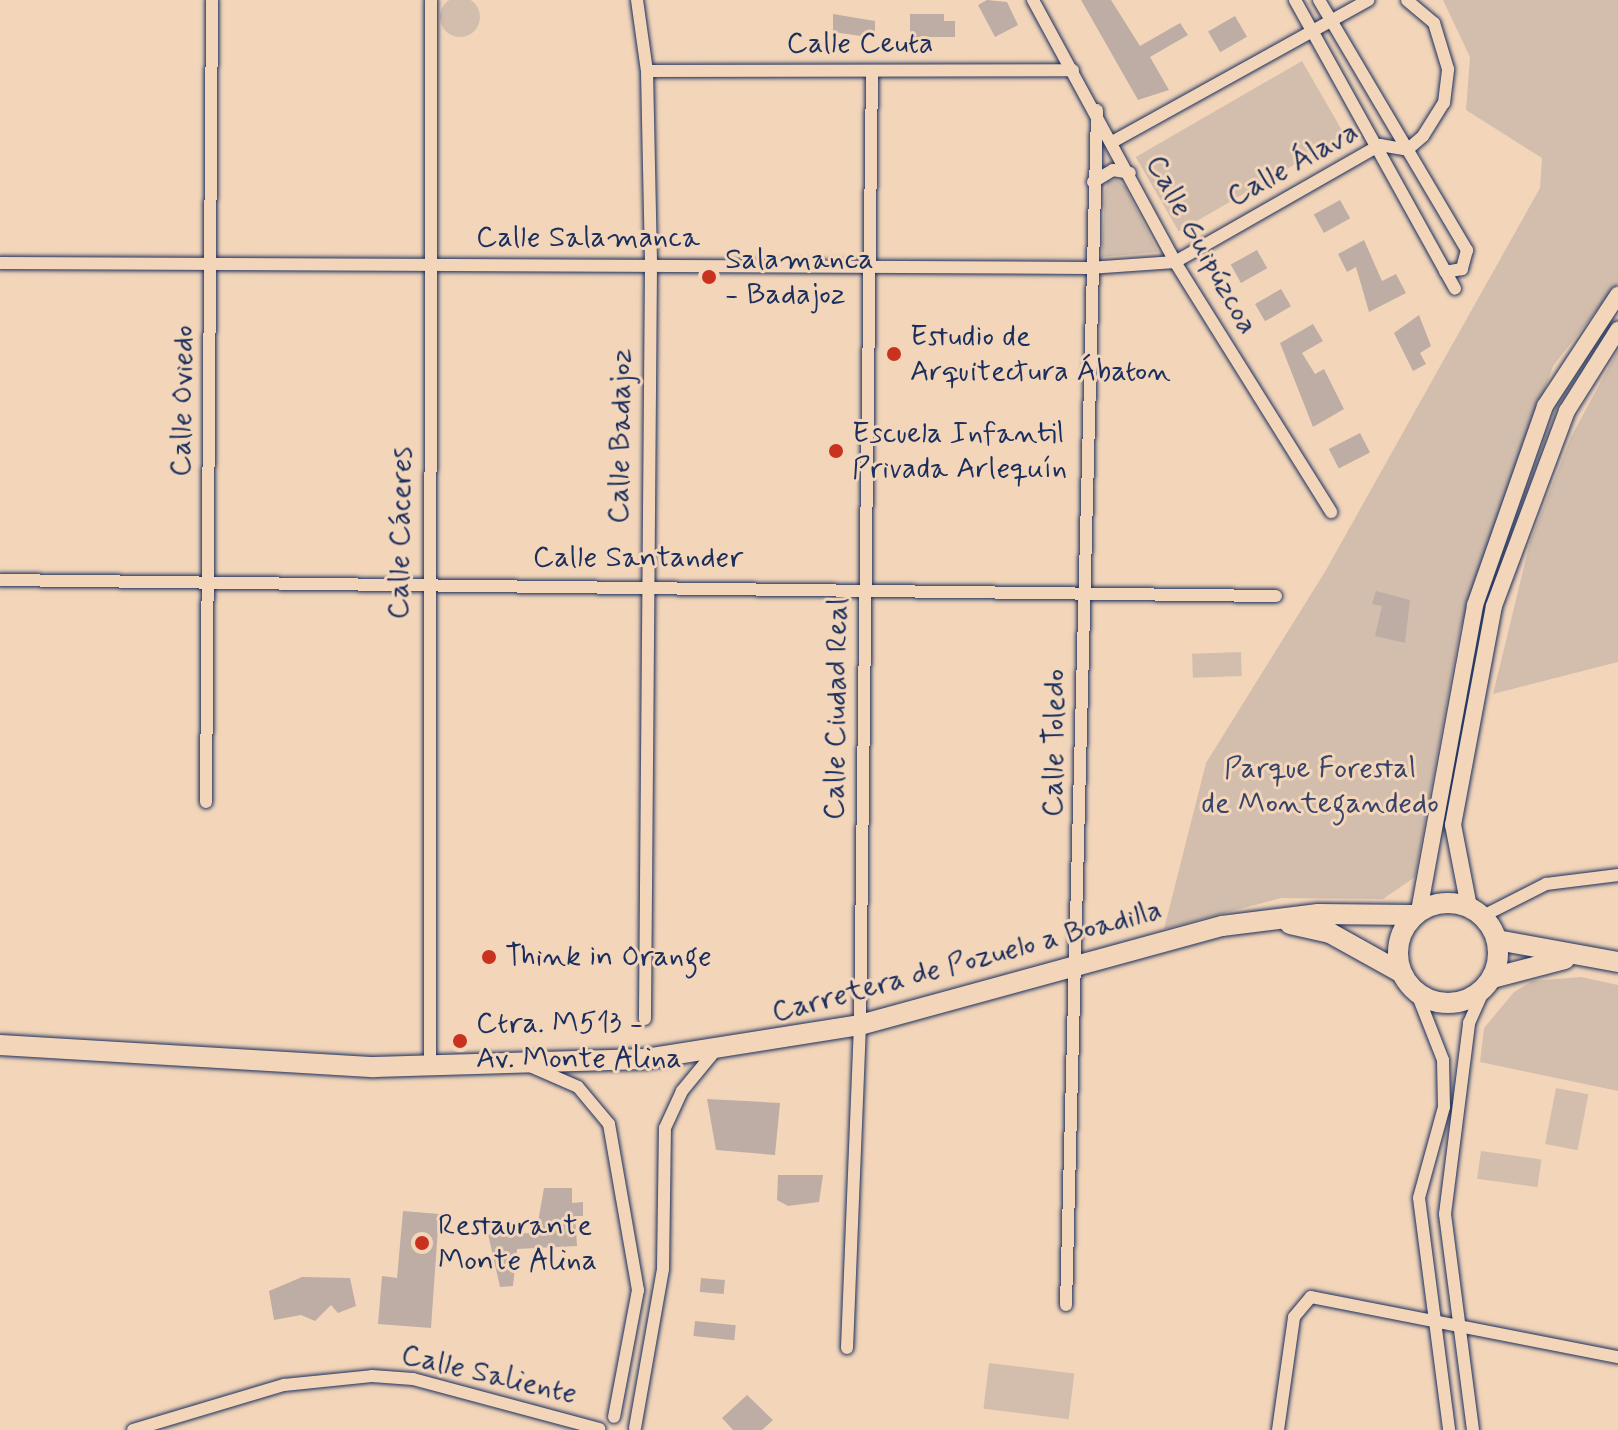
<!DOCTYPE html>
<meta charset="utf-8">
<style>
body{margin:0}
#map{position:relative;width:1618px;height:1430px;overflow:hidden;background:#f3d6ba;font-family:Mynerve,sans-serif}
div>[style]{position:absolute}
.green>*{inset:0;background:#d3bead;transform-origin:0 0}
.round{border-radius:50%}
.building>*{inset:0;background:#beada4;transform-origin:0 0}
.roads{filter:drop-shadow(0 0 2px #1b2f5e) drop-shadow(0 0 2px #1b2f5e)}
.minor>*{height:12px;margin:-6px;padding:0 6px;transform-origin:6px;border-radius:6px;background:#f3d6ba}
.tertiary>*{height:16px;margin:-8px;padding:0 8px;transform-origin:8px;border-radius:8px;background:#f3d6ba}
.primary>*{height:20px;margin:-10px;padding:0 10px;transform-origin:10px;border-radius:10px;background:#f3d6ba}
.primary>.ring{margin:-10px;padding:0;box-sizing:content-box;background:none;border:20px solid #f3d6ba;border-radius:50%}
.dots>*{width:22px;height:22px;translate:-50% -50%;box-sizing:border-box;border:4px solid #f3d6ba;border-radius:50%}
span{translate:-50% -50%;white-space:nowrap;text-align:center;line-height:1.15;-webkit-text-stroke:6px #f3d6ba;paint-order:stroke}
.street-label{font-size:30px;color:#1b2f5e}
.poi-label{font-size:30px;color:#1b2f5e}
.left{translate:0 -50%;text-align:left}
.park-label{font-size:30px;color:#37446a}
</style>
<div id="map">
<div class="green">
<div class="round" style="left:440px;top:-3px;width:40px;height:40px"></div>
<div style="clip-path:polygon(1443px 0,1618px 0,1618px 283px,1553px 366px,1460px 630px,1415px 877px,1383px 899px,1281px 898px,1164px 929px,1206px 763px,1326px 570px,1540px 188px,1542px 158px,1466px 110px,1470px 57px)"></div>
<div style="left:1302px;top:61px;width:86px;height:192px;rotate:60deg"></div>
<div style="clip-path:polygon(1118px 180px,1125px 187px,1158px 252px,1102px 257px,1105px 191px,1107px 181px)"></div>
<div style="clip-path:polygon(1618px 350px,1618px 662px,1493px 694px,1530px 542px,1571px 437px)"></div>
<div style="left:1241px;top:652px;width:24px;height:49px;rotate:88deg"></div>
<div style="clip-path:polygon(1581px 977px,1618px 985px,1618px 1091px,1480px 1062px,1484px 1028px,1514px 992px,1532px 981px)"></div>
<div style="left:1556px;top:1088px;width:33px;height:57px;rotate:11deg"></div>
<div style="left:1481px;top:1151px;width:61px;height:28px;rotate:8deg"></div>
<div style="left:989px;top:1363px;width:86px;height:46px;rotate:7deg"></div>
</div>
<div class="building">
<div style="clip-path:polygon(987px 0,1007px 2px,1018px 25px,995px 37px,978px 5px)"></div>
<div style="clip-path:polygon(1081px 0,1111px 0,1140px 46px,1180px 23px,1188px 35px,1150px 57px,1169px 90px,1138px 100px)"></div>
<div style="clip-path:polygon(833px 14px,875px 21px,875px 38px,833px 32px)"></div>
<div style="clip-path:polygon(910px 14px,944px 14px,944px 21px,955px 21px,955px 37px,910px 37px)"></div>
<div style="left:1235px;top:16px;width:24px;height:31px;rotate:60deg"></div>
<div style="left:1340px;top:200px;width:21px;height:30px;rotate:61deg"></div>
<div style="clip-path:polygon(1364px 240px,1382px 281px,1396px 274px,1406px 293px,1369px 312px,1356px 267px,1347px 272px,1338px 254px)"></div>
<div style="left:1257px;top:250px;width:21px;height:30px;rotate:61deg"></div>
<div style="left:1281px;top:289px;width:20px;height:30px;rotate:60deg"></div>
<div style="clip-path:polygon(1419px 315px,1431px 346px,1420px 353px,1426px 364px,1413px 371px,1394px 333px)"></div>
<div style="clip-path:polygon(1313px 324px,1323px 341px,1302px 353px,1315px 374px,1324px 369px,1344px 409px,1313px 427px,1280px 343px)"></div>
<div style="left:1360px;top:433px;width:22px;height:35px;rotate:63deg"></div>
<div style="clip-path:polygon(1376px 591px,1410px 600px,1405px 643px,1375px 636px,1382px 606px,1372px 604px)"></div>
<div style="clip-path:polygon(707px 1099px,780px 1103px,775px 1155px,716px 1150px)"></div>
<div style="clip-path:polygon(778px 1175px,823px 1175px,819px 1202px,788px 1206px,777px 1200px)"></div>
<div style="clip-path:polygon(544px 1188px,572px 1188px,572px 1203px,583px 1202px,583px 1216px,575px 1216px,577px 1246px,517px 1249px,513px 1286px,500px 1287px,488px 1234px,536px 1233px)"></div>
<div style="clip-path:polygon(403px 1211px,439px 1214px,431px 1328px,378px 1324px,382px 1276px,397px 1278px)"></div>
<div style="clip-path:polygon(302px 1277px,350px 1278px,356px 1306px,338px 1313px,331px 1305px,315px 1321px,301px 1315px,274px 1320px,269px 1291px)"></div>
<div style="left:701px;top:1278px;width:24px;height:14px;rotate:5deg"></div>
<div style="left:695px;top:1321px;width:41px;height:15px;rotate:6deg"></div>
<div style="clip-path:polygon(747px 1395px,773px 1420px,762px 1430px,733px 1430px,722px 1418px)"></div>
</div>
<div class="roads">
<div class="minor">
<div style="left:637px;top:0;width:72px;rotate:82deg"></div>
<div style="left:647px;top:71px;width:194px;rotate:88.8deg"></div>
<div style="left:651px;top:265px;width:754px;rotate:90.46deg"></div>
<div style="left:1033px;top:0;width:298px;rotate:61.5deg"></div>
<div style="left:1175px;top:262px;width:295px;rotate:58deg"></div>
<div style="left:1295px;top:0;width:330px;rotate:61deg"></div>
<div style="left:1319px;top:0;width:291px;rotate:59.4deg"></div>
<div style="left:1467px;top:250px;width:20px;rotate:105deg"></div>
<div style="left:1462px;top:269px;width:17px;rotate:170deg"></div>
<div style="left:647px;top:71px;width:426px;rotate:-0.1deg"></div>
<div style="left:1114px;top:141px;width:291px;rotate:-29deg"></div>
<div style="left:1093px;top:182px;width:23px;rotate:-31deg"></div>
<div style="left:1113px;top:170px;width:17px;rotate:10deg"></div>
<div style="left:0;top:263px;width:1089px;rotate:0.26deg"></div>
<div style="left:1089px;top:268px;width:86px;rotate:-4deg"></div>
<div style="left:1175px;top:262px;width:236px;rotate:-29.7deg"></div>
<div style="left:1380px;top:145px;width:27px;rotate:10deg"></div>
<div style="left:1407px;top:150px;width:21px;rotate:-41deg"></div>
<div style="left:1423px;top:136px;width:39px;rotate:-58deg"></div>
<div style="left:1444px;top:103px;width:34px;rotate:-83deg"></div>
<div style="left:1448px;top:69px;width:48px;rotate:-106.9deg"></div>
<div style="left:1434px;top:23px;width:35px;rotate:-140deg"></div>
<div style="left:0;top:580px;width:1276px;rotate:0.72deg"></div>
<div style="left:206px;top:802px;width:802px;rotate:-89.57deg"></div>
<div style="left:1483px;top:916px;width:71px;rotate:-26.9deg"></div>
<div style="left:1546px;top:884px;width:73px;rotate:-7.1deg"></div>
<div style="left:1416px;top:991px;width:74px;rotate:68.6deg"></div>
<div style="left:1443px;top:1060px;width:47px;rotate:88.8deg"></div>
<div style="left:1444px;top:1107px;width:94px;rotate:105.4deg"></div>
<div style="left:1419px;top:1198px;width:234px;rotate:82.6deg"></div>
<div style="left:430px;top:1066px;width:1066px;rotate:-89.95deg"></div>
<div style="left:530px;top:1066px;width:52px;rotate:23.6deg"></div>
<div style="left:578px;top:1087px;width:48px;rotate:50deg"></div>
<div style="left:609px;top:1124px;width:169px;rotate:80.1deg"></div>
<div style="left:638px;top:1290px;width:129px;rotate:100.7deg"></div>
<div style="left:1066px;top:1305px;width:1195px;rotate:-88.51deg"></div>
<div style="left:847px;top:1348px;width:323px;rotate:-87.7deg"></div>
<div style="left:860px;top:1025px;width:954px;rotate:-89.28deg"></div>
<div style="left:635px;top:1428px;width:161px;rotate:-80deg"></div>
<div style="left:663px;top:1269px;width:141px;rotate:-89.2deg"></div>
<div style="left:665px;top:1128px;width:41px;rotate:-65.3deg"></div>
<div style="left:682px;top:1091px;width:52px;rotate:-50.5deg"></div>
<div style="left:133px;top:1430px;width:158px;rotate:-16.6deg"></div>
<div style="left:284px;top:1385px;width:88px;rotate:-5.8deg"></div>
<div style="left:372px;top:1376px;width:41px;rotate:4.2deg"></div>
<div style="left:413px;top:1379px;width:193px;rotate:15deg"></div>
<div style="left:1278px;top:1430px;width:114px;rotate:-81.9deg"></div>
<div style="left:1294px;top:1317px;width:26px;rotate:-50deg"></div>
<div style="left:1311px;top:1297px;width:313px;rotate:11.1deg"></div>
<div style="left:1473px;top:1430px;width:218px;rotate:-97.4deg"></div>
<div style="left:1445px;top:1214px;width:193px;rotate:-82.8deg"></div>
<div style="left:1469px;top:1023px;width:42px;rotate:-65.9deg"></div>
</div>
<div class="tertiary">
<div style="left:1469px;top:907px;width:84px;rotate:-101deg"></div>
<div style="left:1453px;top:825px;width:223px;rotate:-79.4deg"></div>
<div style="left:1494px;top:606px;width:208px;rotate:-69.5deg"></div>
<div style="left:1567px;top:411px;width:96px;rotate:-57.8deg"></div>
<div style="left:1419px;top:911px;width:311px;rotate:-79.6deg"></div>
<div style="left:1475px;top:605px;width:211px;rotate:-70.6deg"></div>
<div style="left:1545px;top:406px;width:133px;rotate:-56.7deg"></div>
</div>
<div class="primary">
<div class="ring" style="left:1398px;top:903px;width:80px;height:80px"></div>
<div style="left:1290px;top:924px;width:41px;rotate:12.7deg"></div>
<div style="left:1330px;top:933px;width:82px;rotate:29.1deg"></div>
<div style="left:1497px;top:940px;width:123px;rotate:10.3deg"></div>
<div style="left:1492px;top:978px;width:75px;rotate:-14.6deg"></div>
<div style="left:0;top:1045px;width:375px;rotate:3.4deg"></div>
<div style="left:374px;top:1067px;width:271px;rotate:-1.7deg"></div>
<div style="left:645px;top:1059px;width:218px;rotate:-9deg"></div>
<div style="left:860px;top:1025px;width:375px;rotate:-15.3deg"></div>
<div style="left:1222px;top:926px;width:97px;rotate:-7.1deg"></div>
<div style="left:1318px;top:914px;width:96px;rotate:0.6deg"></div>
</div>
</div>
<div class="dots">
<div style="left:709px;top:277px;background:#c8321e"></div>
<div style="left:894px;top:354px;background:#c8321e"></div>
<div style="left:836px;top:451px;background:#c8321e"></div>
<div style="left:489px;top:957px;background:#c8321e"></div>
<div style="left:460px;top:1041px;background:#c8321e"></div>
<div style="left:422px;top:1243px;background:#c8321e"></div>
</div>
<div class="street-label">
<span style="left:860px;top:44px">Calle Ceuta</span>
<span style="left:1293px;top:165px;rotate:-29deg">Calle Álava</span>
<span style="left:588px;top:238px">Calle Salamanca</span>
<span style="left:1201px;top:245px;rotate:61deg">Calle Guipúzcoa</span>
<span style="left:183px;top:401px;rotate:-89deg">Calle Oviedo</span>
<span style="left:621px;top:436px;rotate:-89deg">Calle Badajoz</span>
<span style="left:401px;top:533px;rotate:-89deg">Calle Cáceres</span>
<span style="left:638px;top:558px">Calle Santander</span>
<span style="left:837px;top:709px;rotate:-89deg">Calle Ciudad Real</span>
<span style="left:1055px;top:743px;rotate:-89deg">Calle Toledo</span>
<span style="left:967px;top:962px;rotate:-15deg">Carretera de Pozuelo a Boadilla</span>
<span style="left:489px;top:1375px;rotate:13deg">Calle Saliente</span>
</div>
<div class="poi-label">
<span class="left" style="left:725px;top:277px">Salamanca<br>- Badajoz</span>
<span class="left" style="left:910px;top:354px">Estudio de<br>Arquitectura Ábaton</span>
<span class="left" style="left:852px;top:451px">Escuela Infantil<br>Privada Arlequín</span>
<span class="left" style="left:505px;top:957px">Think in Orange</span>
<span class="left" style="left:476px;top:1041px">Ctra. M513 -<br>Av. Monte Alina</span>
<span class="left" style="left:438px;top:1243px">Restaurante<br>Monte Alina</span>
</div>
<div class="park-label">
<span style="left:1320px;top:786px">Parque Forestal<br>de Montegandedo</span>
</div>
</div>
